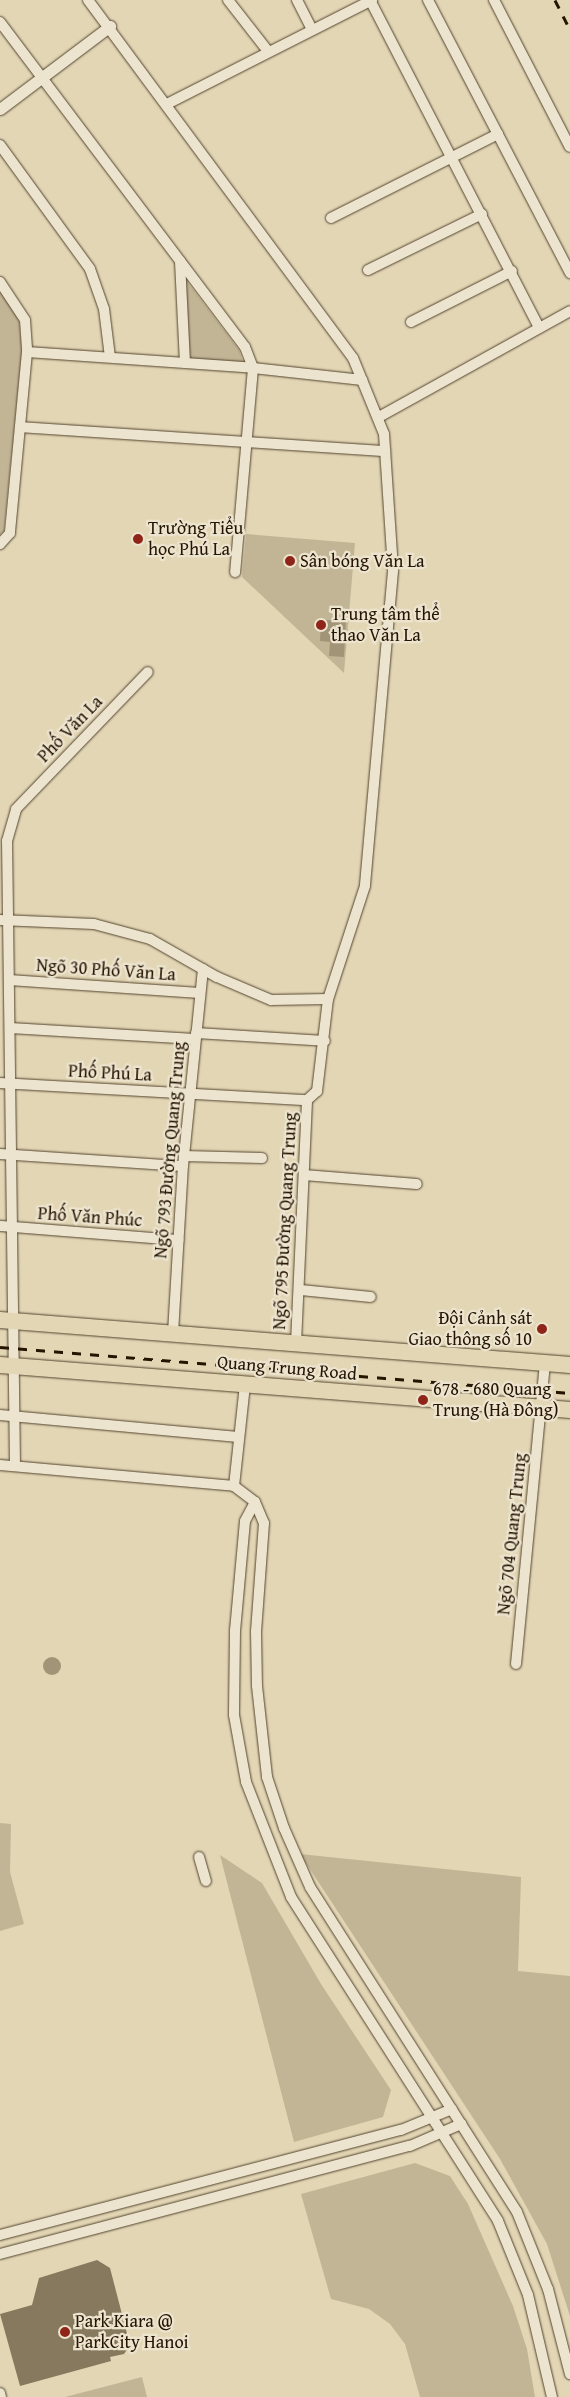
<!DOCTYPE html>
<meta charset="utf-8">
<style>
body{margin:0}
#map{position:relative;width:570px;height:2397px;overflow:hidden;background:#e2d6b5;font-family:"Gentium Book Plus",serif}
div>[style]{position:absolute}
.green>*{inset:0;background:#c2b596}
.water>*{inset:0;background:#a19477}
.round{border-radius:50%}
.building>*{inset:0;background:#87795e}
.roads{filter:drop-shadow(0 0 1px #54442d) drop-shadow(0 0 1px #54442d)}
.minor>*{height:10px;margin:-5px;padding:0 5px;transform-origin:5px;border-radius:5px;background:#ece4cf}
.tertiary>*{height:11px;margin:-5.5px;padding:0 5.5px;transform-origin:5.5px;border-radius:5.5px;background:#ece4cf}
.trunk>*{height:16px;margin:-8px;padding:0 8px;transform-origin:8px;border-radius:8px;background:#e2d6b5}
.rail>*{height:3px;margin-top:-1.5px;transform-origin:0;background:repeating-linear-gradient(90deg,#241400 0 9px,transparent 0 18px)}
.dots>*{width:14px;height:14px;translate:-50% -50%;box-sizing:border-box;border:2px solid #ece4cf;border-radius:50%}
span{translate:-50% -50%;white-space:nowrap;text-align:center;line-height:1.15;-webkit-text-stroke:4.5px #ece4cf;paint-order:stroke}
.poi-label{font-size:18px;color:#241400}
.left{translate:0 -50%;text-align:left}
.right{translate:-100% -50%;text-align:right}
.street-label{font-size:18px;color:#241400}
</style>
<div id="map">
<div class="green">
<div style="clip-path:polygon(185px 279px,239px 350px,243px 362px,190px 359px)"></div>
<div style="clip-path:polygon(0 290px,19px 317px,22px 350px,4px 531px,0 535px)"></div>
<div style="clip-path:polygon(246px 534px,355px 543px,344px 673px,242px 577px)"></div>
<div style="clip-path:polygon(0 1823px,11px 1824px,10px 1872px,24px 1924px,0 1931px)"></div>
<div style="clip-path:polygon(300px 1854px,521px 1877px,518px 1971px,570px 1976px,570px 2316px,547px 2244px,500px 2159px)"></div>
<div style="clip-path:polygon(220px 1855px,262px 1883px,321px 1984px,391px 2090px,383px 2117px,294px 2142px)"></div>
<div style="clip-path:polygon(415px 2163px,450px 2176px,468px 2204px,513px 2306px,527px 2349px,535px 2397px,420px 2397px,405px 2344px,390px 2324px,369px 2309px,331px 2299px,301px 2194px)"></div>
<div style="clip-path:polygon(142px 2377px,147px 2397px,65px 2397px)"></div>
</div>
<div class="water">
<div style="clip-path:polygon(321px 620px,346px 621px,344px 657px,329px 656px,330px 642px,320px 641px)"></div>
<div class="round" style="left:43px;top:1657px;width:18px;height:18px"></div>
</div>
<div class="building">
<div style="clip-path:polygon(97px 2260px,110px 2268px,130px 2345px,124px 2354px,110px 2357px,111px 2361px,20px 2386px,0 2314px,32px 2305px,39px 2278px)"></div>
</div>
<div class="roads">
<div class="minor">
<div style="left:88px;top:0;width:445px;rotate:53.5deg"></div>
<div style="left:353px;top:358px;width:82px;rotate:67.8deg"></div>
<div style="left:384px;top:434px;width:137px;rotate:86.2deg"></div>
<div style="left:393px;top:571px;width:316px;rotate:95.1deg"></div>
<div style="left:365px;top:886px;width:119px;rotate:108.1deg"></div>
<div style="left:328px;top:999px;width:93px;rotate:96.8deg"></div>
<div style="left:317px;top:1091px;width:13px;rotate:138deg"></div>
<div style="left:228px;top:0;width:63px;rotate:52deg"></div>
<div style="left:297px;top:0;width:33px;rotate:63deg"></div>
<div style="left:370px;top:0;width:369px;rotate:62.7deg"></div>
<div style="left:428px;top:0;width:308px;rotate:62.5deg"></div>
<div style="left:494px;top:0;width:165px;rotate:62.7deg"></div>
<div style="left:0;top:22px;width:407px;rotate:53deg"></div>
<div style="left:245px;top:347px;width:22px;rotate:69deg"></div>
<div style="left:253px;top:368px;width:205px;rotate:95deg"></div>
<div style="left:167px;top:104px;width:230px;rotate:-26.9deg"></div>
<div style="left:0;top:145px;width:153px;rotate:54deg"></div>
<div style="left:90px;top:269px;width:42px;rotate:70.7deg"></div>
<div style="left:104px;top:309px;width:48px;rotate:82.9deg"></div>
<div style="left:331px;top:218px;width:187px;rotate:-26.7deg"></div>
<div style="left:180px;top:261px;width:102px;rotate:87.2deg"></div>
<div style="left:368px;top:270px;width:127px;rotate:-26.2deg"></div>
<div style="left:0;top:282px;width:45px;rotate:56.7deg"></div>
<div style="left:25px;top:320px;width:32px;rotate:86deg"></div>
<div style="left:27px;top:352px;width:182px;rotate:95.4deg"></div>
<div style="left:10px;top:533px;width:15px;rotate:132deg"></div>
<div style="left:411px;top:322px;width:113px;rotate:-26.8deg"></div>
<div style="left:27px;top:352px;width:227px;rotate:4deg"></div>
<div style="left:253px;top:368px;width:110px;rotate:6.3deg"></div>
<div style="left:379px;top:417px;width:218px;rotate:-29deg"></div>
<div style="left:20px;top:427px;width:366px;rotate:3.8deg"></div>
<div style="left:0;top:920px;width:94px;rotate:2.4deg"></div>
<div style="left:94px;top:924px;width:58px;rotate:15deg"></div>
<div style="left:150px;top:939px;width:77px;rotate:29.6deg"></div>
<div style="left:217px;top:977px;width:59px;rotate:23.1deg"></div>
<div style="left:271px;top:1000px;width:57px;rotate:-1deg"></div>
<div style="left:9px;top:980px;width:191px;rotate:3.9deg"></div>
<div style="left:10px;top:1028px;width:185px;rotate:3.4deg"></div>
<div style="left:196px;top:1033px;width:129px;rotate:3.5deg"></div>
<div style="left:0;top:1083px;width:307px;rotate:3.2deg"></div>
<div style="left:0;top:1154px;width:183px;rotate:3.8deg"></div>
<div style="left:184px;top:1156px;width:78px;rotate:1.5deg"></div>
<div style="left:304px;top:1175px;width:113px;rotate:4.6deg"></div>
<div style="left:0;top:1226px;width:179px;rotate:4.5deg"></div>
<div style="left:301px;top:1290px;width:70px;rotate:5.7deg"></div>
<div style="left:173px;top:1333px;width:167px;rotate:-86.6deg"></div>
<div style="left:183px;top:1166px;width:198px;rotate:-84.2deg"></div>
<div style="left:296px;top:1343px;width:243px;rotate:-87.4deg"></div>
<div style="left:0;top:1415px;width:239px;rotate:5.3deg"></div>
<div style="left:0;top:1465px;width:235px;rotate:5.1deg"></div>
<div style="left:234px;top:1486px;width:26px;rotate:37deg"></div>
<div style="left:255px;top:1502px;width:23px;rotate:67deg"></div>
<div style="left:264px;top:1523px;width:108px;rotate:94.2deg"></div>
<div style="left:256px;top:1631px;width:55px;rotate:89deg"></div>
<div style="left:257px;top:1686px;width:92px;rotate:83.7deg"></div>
<div style="left:267px;top:1777px;width:54px;rotate:71.6deg"></div>
<div style="left:284px;top:1828px;width:64px;rotate:66.2deg"></div>
<div style="left:310px;top:1887px;width:385px;rotate:57.5deg"></div>
<div style="left:517px;top:2212px;width:83px;rotate:68.1deg"></div>
<div style="left:548px;top:2289px;width:88px;rotate:75.5deg"></div>
<div style="left:15px;top:1466px;width:625px;rotate:-90.73deg"></div>
<div style="left:7px;top:841px;width:33px;rotate:-74deg"></div>
<div style="left:16px;top:809px;width:190px;rotate:-46.1deg"></div>
<div style="left:234px;top:1486px;width:103px;rotate:-83.8deg"></div>
<div style="left:255px;top:1502px;width:21px;rotate:118deg"></div>
<div style="left:245px;top:1521px;width:109px;rotate:95.2deg"></div>
<div style="left:235px;top:1630px;width:85px;rotate:90.7deg"></div>
<div style="left:234px;top:1715px;width:68px;rotate:79.8deg"></div>
<div style="left:246px;top:1782px;width:123px;rotate:68.6deg"></div>
<div style="left:291px;top:1897px;width:384px;rotate:57.4deg"></div>
<div style="left:498px;top:2221px;width:80px;rotate:67.9deg"></div>
<div style="left:528px;top:2295px;width:105px;rotate:76.8deg"></div>
<div style="left:516px;top:1664px;width:302px;rotate:-84.5deg"></div>
<div style="left:199px;top:1857px;width:25px;rotate:74deg"></div>
<div style="left:0;top:2235px;width:415px;rotate:-14.7deg"></div>
<div style="left:401px;top:2130px;width:55px;rotate:-22.4deg"></div>
<div style="left:0;top:2254px;width:424px;rotate:-14.8deg"></div>
<div style="left:410px;top:2146px;width:56px;rotate:-23.3deg"></div>
<div style="left:0;top:2393px;width:4px;rotate:76deg"></div>
</div>
<div class="tertiary">
<div style="left:0;top:109px;width:138px;rotate:-37deg"></div>
</div>
<div class="trunk">
<div style="left:0;top:1320px;width:572px;rotate:4.51deg"></div>
<div style="left:0;top:1365px;width:572px;rotate:4.51deg"></div>
</div>
</div>
<div class="rail">
<div style="left:555px;top:0;width:34px;rotate:63deg"></div>
<div style="left:0;top:1347px;width:572px;rotate:4.61deg"></div>
</div>
<div class="dots">
<div style="left:138px;top:539px;background:#8f2418"></div>
<div style="left:290px;top:561px;background:#8f2418"></div>
<div style="left:321px;top:625px;background:#8f2418"></div>
<div style="left:542px;top:1329px;background:#8f2418"></div>
<div style="left:423px;top:1400px;background:#8f2418"></div>
<div style="left:65px;top:2332px;background:#8f2418"></div>
</div>
<div class="poi-label">
<span class="left" style="left:148px;top:539px">Trường Tiểu<br>học Phú La</span>
<span class="left" style="left:300px;top:561px">Sân bóng Văn La</span>
<span class="left" style="left:331px;top:625px">Trung tâm thể<br>thao Văn La</span>
<span class="right" style="left:532px;top:1329px">Đội Cảnh sát<br>Giao thông số 10</span>
<span class="left" style="left:433px;top:1400px">678 - 680 Quang<br>Trung (Hà Đông)</span>
<span class="left" style="left:75px;top:2332px">Park Kiara @<br>ParkCity Hanoi</span>
</div>
<div class="street-label">
<span style="left:70px;top:729px;rotate:-46deg">Phố Văn La</span>
<span style="left:106px;top:970px;rotate:4deg">Ngõ 30 Phố Văn La</span>
<span style="left:110px;top:1073px;rotate:3deg">Phố Phú La</span>
<span style="left:170px;top:1150px;rotate:-85deg">Ngõ 793 Đường Quang Trung</span>
<span style="left:90px;top:1217px;rotate:4deg">Phố Văn Phúc</span>
<span style="left:285px;top:1221px;rotate:-87deg">Ngõ 795 Đường Quang Trung</span>
<span style="left:287px;top:1368px;rotate:5deg">Quang Trung Road</span>
<span style="left:512px;top:1534px;rotate:-84deg">Ngõ 704 Quang Trung</span>
</div>
</div>
